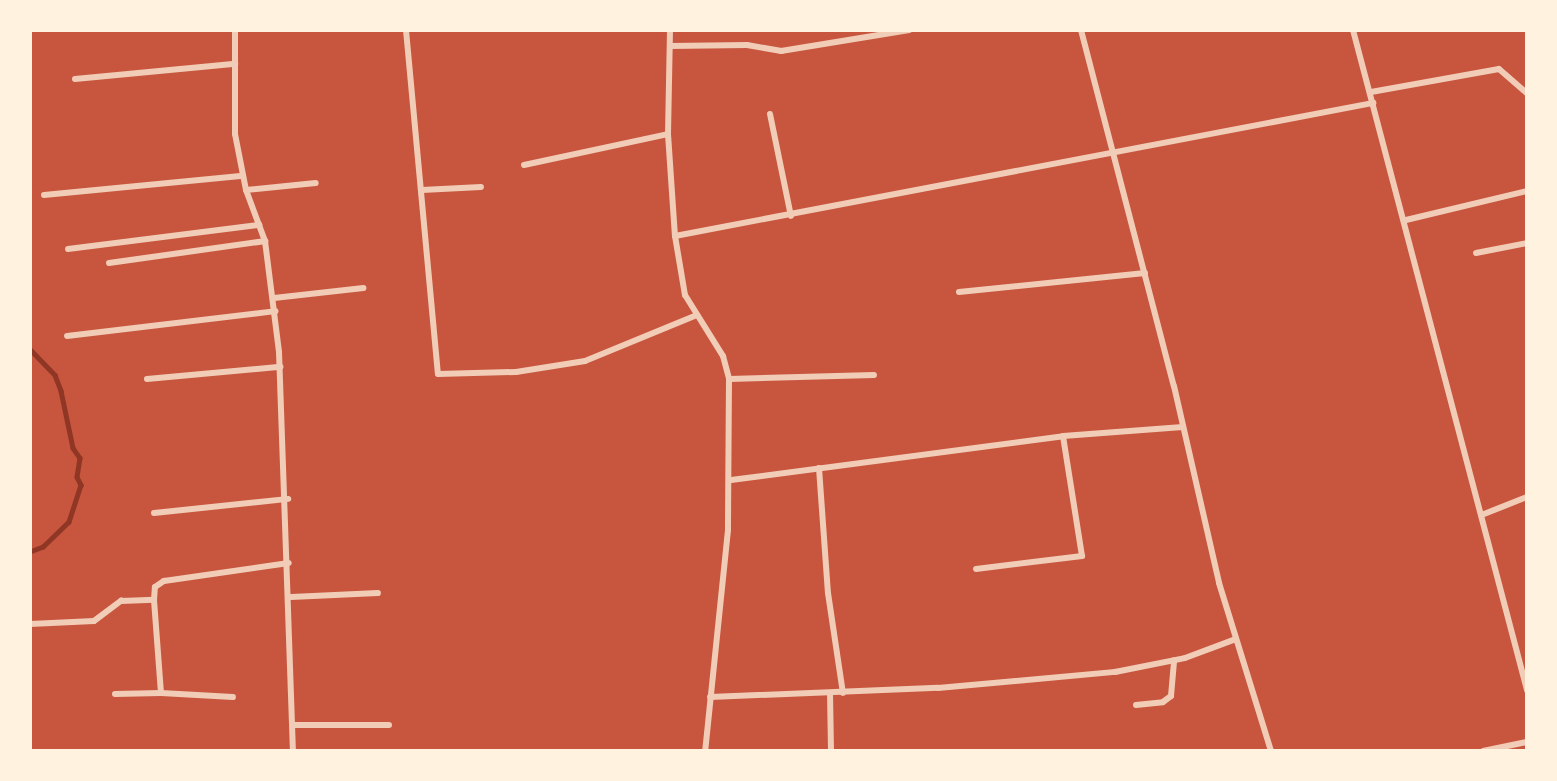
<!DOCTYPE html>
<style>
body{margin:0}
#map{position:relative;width:1557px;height:781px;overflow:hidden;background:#c8553d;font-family:"Nunito Sans",sans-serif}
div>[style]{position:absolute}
.stream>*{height:4.5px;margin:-2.25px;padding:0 2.25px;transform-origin:2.25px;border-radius:2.25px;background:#8f3625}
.minor>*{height:6px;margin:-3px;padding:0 3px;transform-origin:3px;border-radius:3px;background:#f1ccb7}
span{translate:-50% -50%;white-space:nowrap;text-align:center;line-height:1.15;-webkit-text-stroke:6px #fff3e0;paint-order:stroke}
.frame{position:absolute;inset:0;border:32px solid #fff3e0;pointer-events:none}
</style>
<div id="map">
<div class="stream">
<div style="left:30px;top:349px;width:36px;rotate:46deg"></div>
<div style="left:55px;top:375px;width:17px;rotate:69deg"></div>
<div style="left:61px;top:391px;width:58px;rotate:78.1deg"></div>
<div style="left:73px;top:448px;width:12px;rotate:55deg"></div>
<div style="left:80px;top:458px;width:19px;rotate:99deg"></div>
<div style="left:77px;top:477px;width:9px;rotate:63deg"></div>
<div style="left:81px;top:485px;width:39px;rotate:108deg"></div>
<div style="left:69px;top:522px;width:36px;rotate:136deg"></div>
<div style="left:43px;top:547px;width:14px;rotate:159deg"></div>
</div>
<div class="minor">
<div style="left:235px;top:30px;width:104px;rotate:90deg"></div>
<div style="left:235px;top:134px;width:57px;rotate:78.9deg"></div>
<div style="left:246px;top:190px;width:54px;rotate:69.6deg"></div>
<div style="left:265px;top:241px;width:112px;rotate:82.8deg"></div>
<div style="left:279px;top:352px;width:399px;rotate:88deg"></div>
<div style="left:406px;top:30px;width:345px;rotate:84.7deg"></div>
<div style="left:438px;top:374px;width:78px;rotate:-1.5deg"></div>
<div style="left:516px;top:372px;width:70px;rotate:-9.1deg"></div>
<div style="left:585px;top:361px;width:121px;rotate:-22.3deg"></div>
<div style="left:670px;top:30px;width:104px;rotate:91.1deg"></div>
<div style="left:668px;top:134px;width:102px;rotate:86.1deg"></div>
<div style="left:675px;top:236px;width:60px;rotate:80.4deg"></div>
<div style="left:685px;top:295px;width:72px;rotate:58.1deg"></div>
<div style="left:723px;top:356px;width:24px;rotate:75deg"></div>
<div style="left:729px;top:379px;width:151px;rotate:90.4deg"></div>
<div style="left:728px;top:530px;width:222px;rotate:95.9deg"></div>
<div style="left:1081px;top:30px;width:368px;rotate:75.4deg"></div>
<div style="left:1174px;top:386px;width:202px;rotate:77.1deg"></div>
<div style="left:1219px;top:583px;width:176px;rotate:72.8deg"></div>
<div style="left:1353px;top:30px;width:683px;rotate:75.23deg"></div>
<div style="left:670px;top:46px;width:77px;rotate:-0.7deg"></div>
<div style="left:747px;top:45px;width:35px;rotate:10deg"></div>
<div style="left:781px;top:51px;width:130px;rotate:-9.3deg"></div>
<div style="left:75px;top:79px;width:161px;rotate:-5.4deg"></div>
<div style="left:1371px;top:92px;width:130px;rotate:-10.2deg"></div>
<div style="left:1499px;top:69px;width:37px;rotate:41deg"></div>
<div style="left:770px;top:114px;width:104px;rotate:78.4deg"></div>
<div style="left:524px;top:165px;width:147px;rotate:-12.1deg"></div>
<div style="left:246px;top:190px;width:70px;rotate:-5.7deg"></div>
<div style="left:422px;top:190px;width:59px;rotate:-2.9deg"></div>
<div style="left:44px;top:195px;width:200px;rotate:-5.5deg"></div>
<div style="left:1406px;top:220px;width:124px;rotate:-13.5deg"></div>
<div style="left:675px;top:236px;width:711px;rotate:-10.79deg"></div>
<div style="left:68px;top:249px;width:193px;rotate:-7.2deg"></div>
<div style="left:1476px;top:253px;width:52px;rotate:-11.1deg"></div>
<div style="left:109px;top:263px;width:158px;rotate:-8deg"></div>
<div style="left:959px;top:292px;width:187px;rotate:-5.8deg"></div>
<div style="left:274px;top:298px;width:90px;rotate:-6.4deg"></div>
<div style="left:67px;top:336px;width:210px;rotate:-6.8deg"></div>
<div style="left:147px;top:379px;width:134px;rotate:-5.2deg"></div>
<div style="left:729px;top:379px;width:145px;rotate:-1.6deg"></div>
<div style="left:819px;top:468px;width:125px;rotate:85.9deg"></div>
<div style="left:828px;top:593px;width:101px;rotate:81.5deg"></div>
<div style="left:731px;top:480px;width:335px;rotate:-7.5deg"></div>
<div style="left:1063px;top:436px;width:120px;rotate:-4.3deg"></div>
<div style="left:154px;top:513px;width:135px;rotate:-6deg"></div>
<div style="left:1484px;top:514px;width:46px;rotate:-21.6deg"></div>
<div style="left:976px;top:569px;width:107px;rotate:-7deg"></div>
<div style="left:1082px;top:556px;width:121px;rotate:-99deg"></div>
<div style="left:291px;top:597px;width:87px;rotate:-2.6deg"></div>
<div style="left:154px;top:600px;width:93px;rotate:85.7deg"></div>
<div style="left:161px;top:693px;width:72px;rotate:3.2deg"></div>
<div style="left:30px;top:624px;width:64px;rotate:-2.7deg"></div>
<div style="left:94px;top:621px;width:34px;rotate:-37deg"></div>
<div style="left:121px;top:601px;width:33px;rotate:-2deg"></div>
<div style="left:154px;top:600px;width:13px;rotate:-86deg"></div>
<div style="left:155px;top:587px;width:11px;rotate:-34deg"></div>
<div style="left:164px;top:581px;width:126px;rotate:-8.2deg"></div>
<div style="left:830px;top:693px;width:58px;rotate:89deg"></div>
<div style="left:115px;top:694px;width:46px;rotate:-1.2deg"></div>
<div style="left:710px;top:697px;width:228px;rotate:-2.3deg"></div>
<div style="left:938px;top:688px;width:178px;rotate:-5.2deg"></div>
<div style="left:1115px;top:672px;width:71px;rotate:-11.3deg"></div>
<div style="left:1185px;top:658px;width:54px;rotate:-20.4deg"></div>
<div style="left:1136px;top:705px;width:27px;rotate:-6deg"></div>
<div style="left:1163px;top:702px;width:10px;rotate:-37deg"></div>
<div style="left:1171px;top:696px;width:36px;rotate:-85deg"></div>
<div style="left:293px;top:725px;width:96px"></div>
<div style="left:1483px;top:751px;width:45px;rotate:-11.6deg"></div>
</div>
<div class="frame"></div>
</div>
